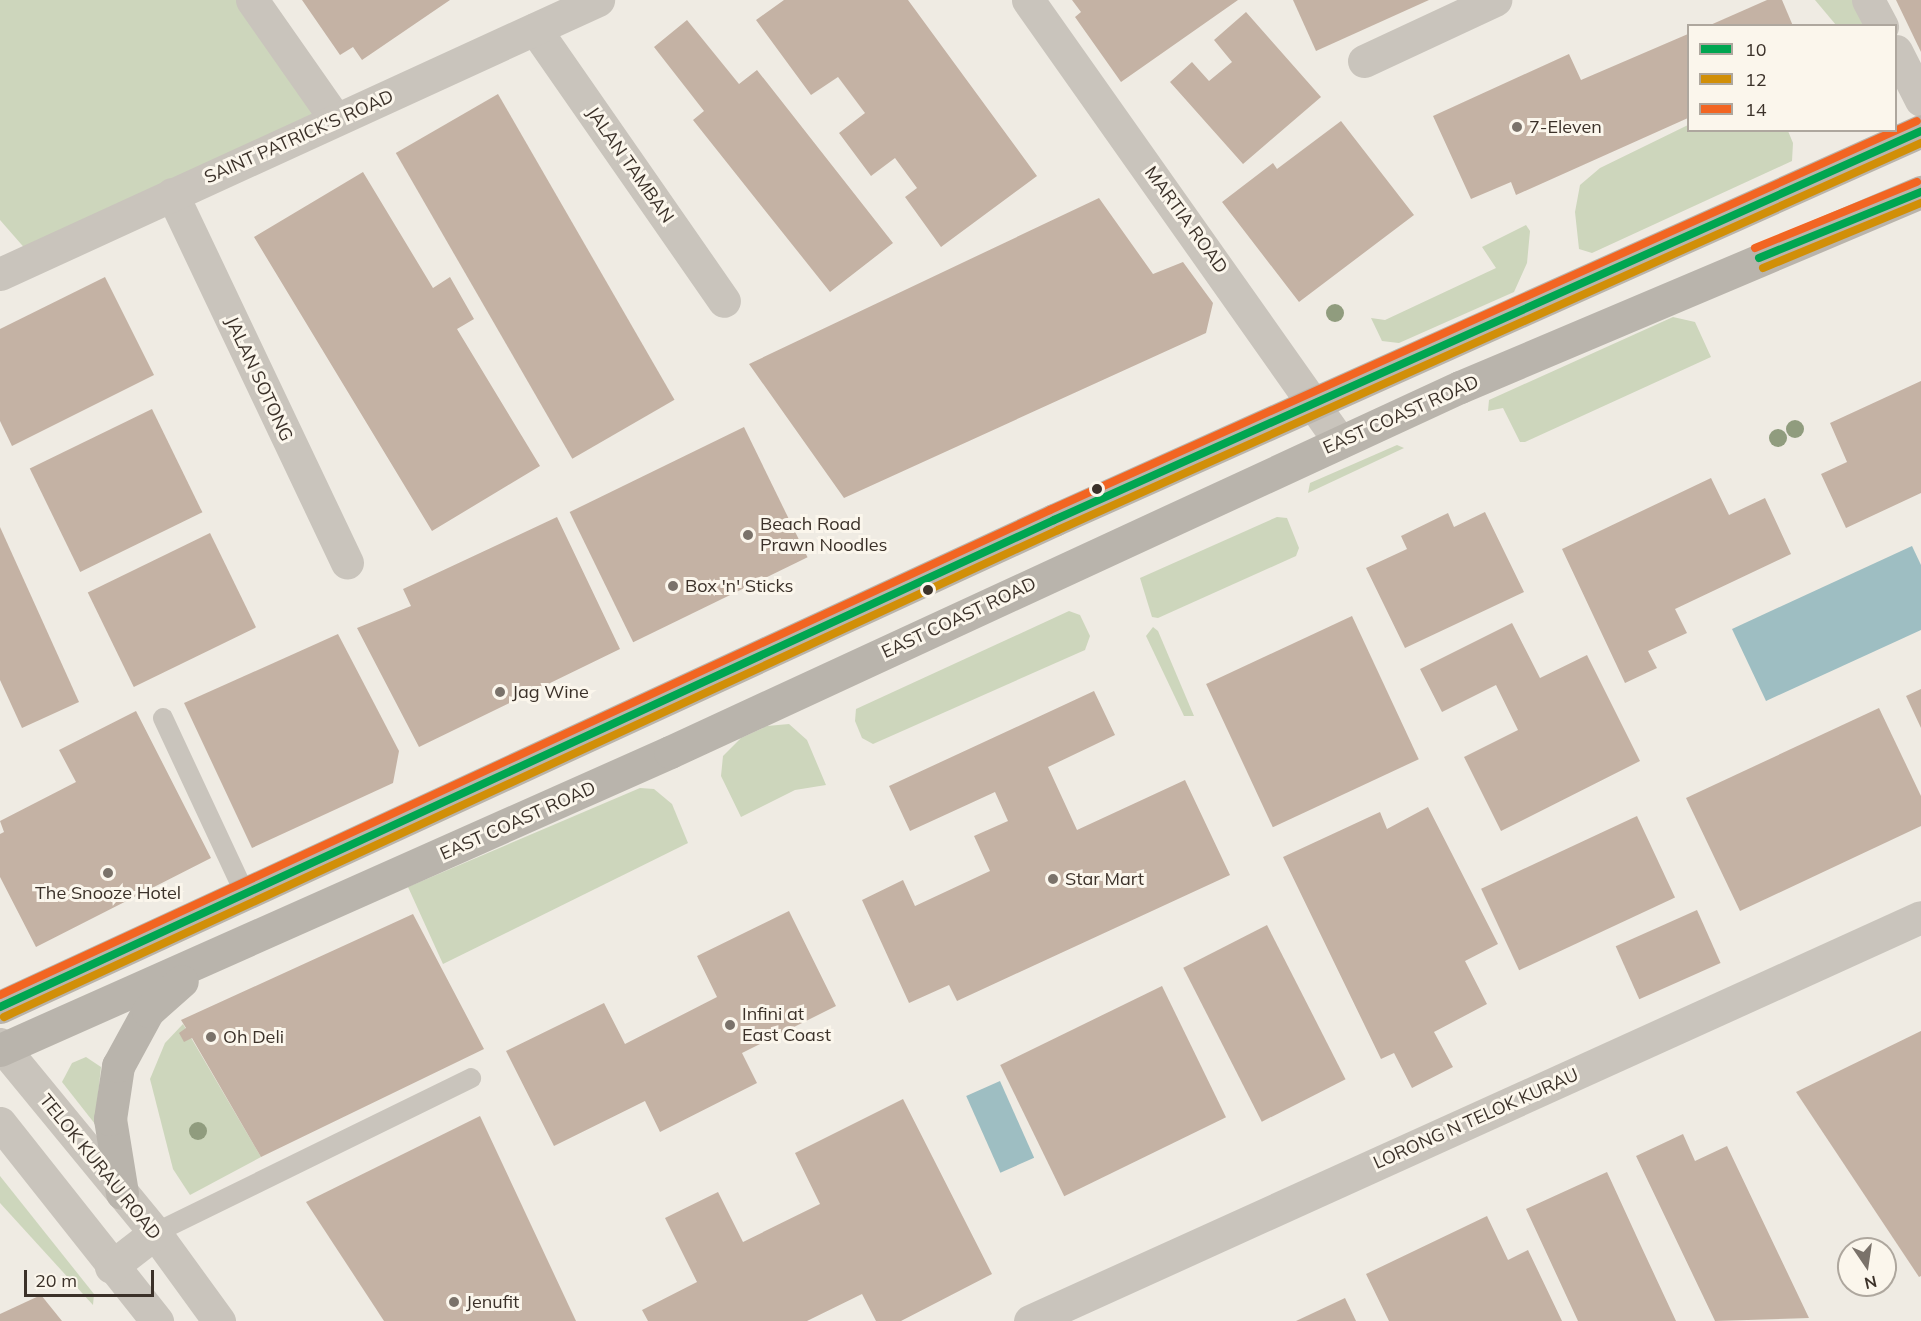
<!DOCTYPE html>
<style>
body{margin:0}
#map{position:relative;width:1921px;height:1321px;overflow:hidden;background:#efebe3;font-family:Mulish,sans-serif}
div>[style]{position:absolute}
.green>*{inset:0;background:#cdd6bc}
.water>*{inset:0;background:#9ebec2;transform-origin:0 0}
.building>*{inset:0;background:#c4b2a4;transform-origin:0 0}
.service>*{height:20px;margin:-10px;padding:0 10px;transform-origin:10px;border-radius:10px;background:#c9c4bc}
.minor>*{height:33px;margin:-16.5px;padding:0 16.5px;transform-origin:16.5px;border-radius:16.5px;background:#c9c4bc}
.tertiary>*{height:33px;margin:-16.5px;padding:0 16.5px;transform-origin:16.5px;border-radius:16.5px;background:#c9c4bc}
.secondary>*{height:33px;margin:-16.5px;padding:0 16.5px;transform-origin:16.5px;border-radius:16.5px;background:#b9b4ac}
.bus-1>*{height:8px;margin:-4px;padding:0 4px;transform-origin:4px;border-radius:4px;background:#00a651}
.bus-2>*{height:8px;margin:-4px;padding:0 4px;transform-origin:4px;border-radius:4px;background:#d18f08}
.bus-3>*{height:8px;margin:-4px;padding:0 4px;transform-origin:4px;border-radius:4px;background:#f26522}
.trees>*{width:18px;height:18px;margin:-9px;border-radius:50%;background:#909c7e}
.dots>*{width:16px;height:16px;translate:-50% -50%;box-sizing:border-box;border:3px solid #fbf6ec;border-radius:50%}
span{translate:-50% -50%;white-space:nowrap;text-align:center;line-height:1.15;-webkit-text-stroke:6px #fbf6ec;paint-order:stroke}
.poi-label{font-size:18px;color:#3b3129}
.left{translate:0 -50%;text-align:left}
.street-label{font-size:18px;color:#3b3129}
.legend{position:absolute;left:1687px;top:24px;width:210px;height:108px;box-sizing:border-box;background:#fbf6ec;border:2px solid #aea79e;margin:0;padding:8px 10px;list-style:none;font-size:18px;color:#3b3129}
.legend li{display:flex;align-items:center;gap:12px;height:30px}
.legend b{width:30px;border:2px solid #aea79e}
.north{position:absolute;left:1837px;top:1237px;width:60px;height:60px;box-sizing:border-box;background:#fbf6ec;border:2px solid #aea79e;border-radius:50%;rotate:167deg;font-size:16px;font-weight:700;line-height:24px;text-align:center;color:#3b3129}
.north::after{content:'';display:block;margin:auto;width:21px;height:27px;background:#7a726a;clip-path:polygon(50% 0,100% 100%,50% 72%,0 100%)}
.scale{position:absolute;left:24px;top:1270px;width:130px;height:27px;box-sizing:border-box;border:3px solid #3b3129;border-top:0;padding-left:8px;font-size:18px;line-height:21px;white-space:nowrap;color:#3b3129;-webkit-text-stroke:4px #fbf6ec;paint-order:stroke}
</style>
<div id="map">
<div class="green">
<div style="clip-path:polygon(0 0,241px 0,323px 113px,35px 260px,0 220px)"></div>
<div style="clip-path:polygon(1815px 0,1859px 0,1875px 25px,1836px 25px)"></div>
<div style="clip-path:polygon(1688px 125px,1688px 130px,1788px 131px,1793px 143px,1792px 161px,1592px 253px,1579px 249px,1575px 212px,1580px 185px,1600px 168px)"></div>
<div style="clip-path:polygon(1526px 225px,1530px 231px,1527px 263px,1514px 292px,1399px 343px,1382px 341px,1371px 318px,1385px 320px,1496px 268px,1482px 247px)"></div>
<div style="clip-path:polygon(1673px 317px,1695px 322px,1711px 357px,1525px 442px,1520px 442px,1503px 408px,1488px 411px,1489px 400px)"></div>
<div style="clip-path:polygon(1397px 445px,1404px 448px,1308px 493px,1310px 483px)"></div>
<div style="clip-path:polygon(1277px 517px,1287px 518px,1299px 548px,1296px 556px,1158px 618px,1152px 617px,1140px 578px)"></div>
<div style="clip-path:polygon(1069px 611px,1080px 615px,1090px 636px,1085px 650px,873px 744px,862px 738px,855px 721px,856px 709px)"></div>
<div style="clip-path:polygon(1153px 627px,1158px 631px,1194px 716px,1184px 716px,1146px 636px)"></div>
<div style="clip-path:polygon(789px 724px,807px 740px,826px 785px,795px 790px,741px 817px,721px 776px,723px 756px,741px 738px,767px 726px)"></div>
<div style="clip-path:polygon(640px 788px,654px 789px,672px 804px,688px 843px,443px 964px,408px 887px)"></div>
<div style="clip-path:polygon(183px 1024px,261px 1157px,190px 1195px,173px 1169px,150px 1079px,165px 1043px)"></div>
<div style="clip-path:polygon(86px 1057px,101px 1067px,95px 1124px,62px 1082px,72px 1063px)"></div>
<div style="clip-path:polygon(0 1176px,94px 1294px,93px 1305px,0 1203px)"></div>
</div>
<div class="water">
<div style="clip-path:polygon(1912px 546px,1921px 565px,1921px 630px,1766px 701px,1732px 629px)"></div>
<div style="left:1000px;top:1081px;width:84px;height:37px;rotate:66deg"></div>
</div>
<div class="building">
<div style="clip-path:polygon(302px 0,450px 0,362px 60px,353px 47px,340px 55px)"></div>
<div style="clip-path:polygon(784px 0,908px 0,1037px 176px,941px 247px,905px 197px,917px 188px,895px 158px,871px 176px,839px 133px,865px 113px,838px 77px,811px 95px,756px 20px)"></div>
<div style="clip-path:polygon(1072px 0,1238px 0,1121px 82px,1075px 17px,1081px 12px)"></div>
<div style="clip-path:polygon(1293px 0,1429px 0,1316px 51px)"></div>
<div style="clip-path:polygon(1767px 0,1782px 0,1793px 26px,1708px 26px)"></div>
<div style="clip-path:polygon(1896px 0,1921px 0,1921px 52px)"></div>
<div style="clip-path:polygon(1246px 12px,1321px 97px,1243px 164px,1170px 82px,1192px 62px,1209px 81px,1232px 62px,1214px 40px)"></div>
<div style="clip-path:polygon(687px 20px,739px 84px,757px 70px,893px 243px,830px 292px,693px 120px,704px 111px,654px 47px)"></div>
<div style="clip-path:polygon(1688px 34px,1688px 118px,1516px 195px,1511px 182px,1471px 199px,1433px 116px,1569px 54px,1581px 80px)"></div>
<div style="left:498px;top:94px;width:353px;height:118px;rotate:60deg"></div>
<div style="clip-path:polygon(1341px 121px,1414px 215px,1299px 302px,1222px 202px,1273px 163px,1277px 169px)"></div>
<div style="clip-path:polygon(363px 172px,433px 288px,450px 277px,474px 319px,457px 329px,540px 466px,432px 531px,254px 237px)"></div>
<div style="clip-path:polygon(1099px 198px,1153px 274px,1183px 262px,1213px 303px,1206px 333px,844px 498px,749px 364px)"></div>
<div style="clip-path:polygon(105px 277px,154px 375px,12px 446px,0 421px,0 329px)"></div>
<div style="clip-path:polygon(1921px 381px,1921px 493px,1846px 528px,1821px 474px,1847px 462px,1830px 423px)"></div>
<div style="left:152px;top:409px;width:115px;height:136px;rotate:64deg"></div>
<div style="left:744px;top:427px;width:145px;height:194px;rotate:64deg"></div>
<div style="clip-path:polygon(1711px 478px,1729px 515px,1765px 498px,1791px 554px,1675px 609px,1687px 633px,1648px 651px,1657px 668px,1625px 683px,1562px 549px)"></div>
<div style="clip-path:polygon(1485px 512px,1524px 592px,1405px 648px,1366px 568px,1407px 549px,1401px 536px,1448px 513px,1454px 527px)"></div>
<div style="clip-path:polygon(557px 517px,620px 649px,419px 747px,357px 628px,411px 606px,403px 589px)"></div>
<div style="clip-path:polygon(0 527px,79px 702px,22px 728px,0 680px)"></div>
<div style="left:210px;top:533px;width:105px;height:136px;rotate:64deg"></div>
<div style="left:1352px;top:616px;width:158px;height:161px;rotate:65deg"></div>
<div style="clip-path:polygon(1512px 623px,1540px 678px,1587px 655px,1640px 761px,1501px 831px,1464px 757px,1518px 730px,1496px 685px,1442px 712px,1420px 669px)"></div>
<div style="clip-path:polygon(338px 634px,399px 751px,393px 783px,252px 848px,184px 703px)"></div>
<div style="clip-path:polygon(1921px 689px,1921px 728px,1906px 696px)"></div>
<div style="clip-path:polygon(1094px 691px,1115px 735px,1048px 767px,1077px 830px,1185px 780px,1230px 875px,957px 1001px,949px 985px,909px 1003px,862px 900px,903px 880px,915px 906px,990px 871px,974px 836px,1008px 821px,995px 792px,910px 831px,889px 786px)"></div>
<div style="clip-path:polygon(1879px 708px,1921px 796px,1921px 826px,1740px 911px,1686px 798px)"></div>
<div style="clip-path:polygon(136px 711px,211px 858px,36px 947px,0 877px,0 834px,4px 832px,0 821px,76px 782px,59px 750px)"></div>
<div style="clip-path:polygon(1428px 807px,1498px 944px,1465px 961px,1487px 1004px,1434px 1032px,1453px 1067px,1412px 1088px,1394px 1053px,1381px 1059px,1283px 857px,1380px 812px,1387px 829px)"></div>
<div style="left:1637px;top:816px;width:90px;height:172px;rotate:65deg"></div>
<div style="left:1697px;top:910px;width:58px;height:89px;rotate:66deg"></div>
<div style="clip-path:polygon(789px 911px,836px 1006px,742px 1053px,757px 1083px,660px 1132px,645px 1101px,554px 1146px,506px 1051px,604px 1003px,625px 1044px,717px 997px,697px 956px)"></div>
<div style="clip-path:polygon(413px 914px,484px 1049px,261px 1157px,192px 1038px,184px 1042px,179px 1033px,186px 1028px,181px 1020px)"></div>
<div style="left:1267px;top:925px;width:173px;height:94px;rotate:63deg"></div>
<div style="left:1162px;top:986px;width:146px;height:180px;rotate:64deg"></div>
<div style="clip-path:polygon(1921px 1031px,1921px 1276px,1919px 1277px,1796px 1092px)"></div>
<div style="clip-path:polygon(903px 1099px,992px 1274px,901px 1321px,876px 1321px,862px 1294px,807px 1321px,648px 1321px,642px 1310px,697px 1282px,665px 1218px,718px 1192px,743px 1242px,820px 1204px,795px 1153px)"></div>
<div style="clip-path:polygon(480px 1116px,576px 1321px,384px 1321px,306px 1202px)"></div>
<div style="clip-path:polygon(1683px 1134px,1695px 1161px,1727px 1146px,1809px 1318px,1715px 1321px,1636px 1156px)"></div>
<div style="clip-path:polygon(1607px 1172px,1641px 1246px,1676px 1321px,1578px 1321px,1526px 1209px)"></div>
<div style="clip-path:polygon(1487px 1216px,1508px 1260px,1528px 1250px,1562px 1321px,1389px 1321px,1366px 1274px)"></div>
<div style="clip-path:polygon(41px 1295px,62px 1321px,0 1321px,0 1314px)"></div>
<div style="clip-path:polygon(1345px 1298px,1356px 1321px,1296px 1321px)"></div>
</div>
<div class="service">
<div style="left:163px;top:718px;width:194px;rotate:65deg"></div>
<div style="left:155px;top:1233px;width:352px;rotate:-26.1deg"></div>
</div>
<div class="minor">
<div style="left:252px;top:0;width:146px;rotate:55deg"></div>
<div style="left:1028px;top:0;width:541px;rotate:54.78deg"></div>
<div style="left:1868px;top:0;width:30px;rotate:62deg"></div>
<div style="left:535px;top:29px;width:331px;rotate:55.2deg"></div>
<div style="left:1896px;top:51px;width:55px;rotate:63deg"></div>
<div style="left:1364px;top:61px;width:145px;rotate:-25deg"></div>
<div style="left:172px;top:194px;width:408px;rotate:64.6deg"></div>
<div style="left:0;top:274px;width:658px;rotate:-24.62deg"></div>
<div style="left:1030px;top:1321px;width:978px;rotate:-24.39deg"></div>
</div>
<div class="tertiary">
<div style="left:0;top:1044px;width:244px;rotate:50.6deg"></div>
<div style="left:155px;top:1233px;width:109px;rotate:54deg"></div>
<div style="left:0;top:1123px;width:253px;rotate:51.6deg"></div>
<div style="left:111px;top:1267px;width:56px;rotate:-37.7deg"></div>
</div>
<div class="secondary">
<div style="left:0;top:1007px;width:1161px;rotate:-24.8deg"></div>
<div style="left:1054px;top:520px;width:950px;rotate:-24.16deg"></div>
<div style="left:0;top:1050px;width:733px;rotate:-23.98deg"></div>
<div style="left:670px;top:752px;width:870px;rotate:-24.8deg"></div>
<div style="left:1460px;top:387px;width:501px;rotate:-22.93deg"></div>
<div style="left:122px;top:1193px;width:75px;rotate:-99.2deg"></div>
<div style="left:110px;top:1119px;width:54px;rotate:-81.4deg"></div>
<div style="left:118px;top:1066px;width:63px;rotate:-61.4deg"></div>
<div style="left:148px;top:1011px;width:45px;rotate:-41.4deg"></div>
</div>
<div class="bus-1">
<div style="left:1759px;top:258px;width:175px;rotate:-22.2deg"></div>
<div style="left:0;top:1007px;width:1161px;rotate:-24.8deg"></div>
<div style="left:1054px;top:520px;width:950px;rotate:-24.16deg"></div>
</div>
<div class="bus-2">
<div style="left:1763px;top:268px;width:171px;rotate:-22.4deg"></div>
<div style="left:4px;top:1017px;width:1161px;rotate:-24.8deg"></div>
<div style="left:1058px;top:530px;width:946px;rotate:-24.15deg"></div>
</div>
<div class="bus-3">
<div style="left:1755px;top:248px;width:175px;rotate:-22.2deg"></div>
<div style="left:0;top:995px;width:1157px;rotate:-24.79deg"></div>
<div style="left:1050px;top:510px;width:950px;rotate:-24.16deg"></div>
</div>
<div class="trees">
<div style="left:1335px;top:313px"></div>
<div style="left:1795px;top:429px"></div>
<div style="left:1778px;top:438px"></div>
<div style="left:198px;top:1131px"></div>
</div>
<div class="dots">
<div style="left:1517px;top:127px;background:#7a726a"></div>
<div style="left:1097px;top:489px;background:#3b3129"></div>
<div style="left:748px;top:535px;background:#7a726a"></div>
<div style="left:673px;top:586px;background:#7a726a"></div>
<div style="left:928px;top:590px;background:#3b3129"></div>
<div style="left:500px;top:692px;background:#7a726a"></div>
<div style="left:108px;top:873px;background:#7a726a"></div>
<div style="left:1053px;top:879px;background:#7a726a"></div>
<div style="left:730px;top:1025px;background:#7a726a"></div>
<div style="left:211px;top:1037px;background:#7a726a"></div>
<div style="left:454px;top:1302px;background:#7a726a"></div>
</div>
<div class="poi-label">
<span class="left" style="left:1529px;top:127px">7-Eleven</span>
<span class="left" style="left:760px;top:535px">Beach Road<br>Prawn Noodles</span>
<span class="left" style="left:685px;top:586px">Box 'n' Sticks</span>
<span class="left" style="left:512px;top:692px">Jag Wine</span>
<span class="left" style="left:1065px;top:879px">Star Mart</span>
<span style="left:108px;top:893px">The Snooze Hotel</span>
<span class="left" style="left:742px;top:1025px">Infini at<br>East Coast</span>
<span class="left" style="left:223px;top:1037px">Oh Deli</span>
<span class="left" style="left:466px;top:1302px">Jenufit</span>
</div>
<div class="street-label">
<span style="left:299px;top:137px;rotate:-24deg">SAINT PATRICK'S ROAD</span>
<span style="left:630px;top:165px;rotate:55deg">JALAN TAMBAN</span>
<span style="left:1186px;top:220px;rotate:54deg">MARTIA ROAD</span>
<span style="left:259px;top:379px;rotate:65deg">JALAN SOTONG</span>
<span style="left:1401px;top:415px;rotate:-24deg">EAST COAST ROAD</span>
<span style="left:959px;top:618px;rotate:-25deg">EAST COAST ROAD</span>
<span style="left:518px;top:821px;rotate:-24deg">EAST COAST ROAD</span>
<span style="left:1476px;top:1119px;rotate:-24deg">LORONG N TELOK KURAU</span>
<span style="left:100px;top:1167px;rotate:51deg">TELOK KURAU ROAD</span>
</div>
<ul class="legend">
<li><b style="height:8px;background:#00a651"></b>10</li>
<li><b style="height:8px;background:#d18f08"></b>12</li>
<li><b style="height:8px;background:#f26522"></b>14</li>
</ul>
<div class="north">N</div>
<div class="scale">20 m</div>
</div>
